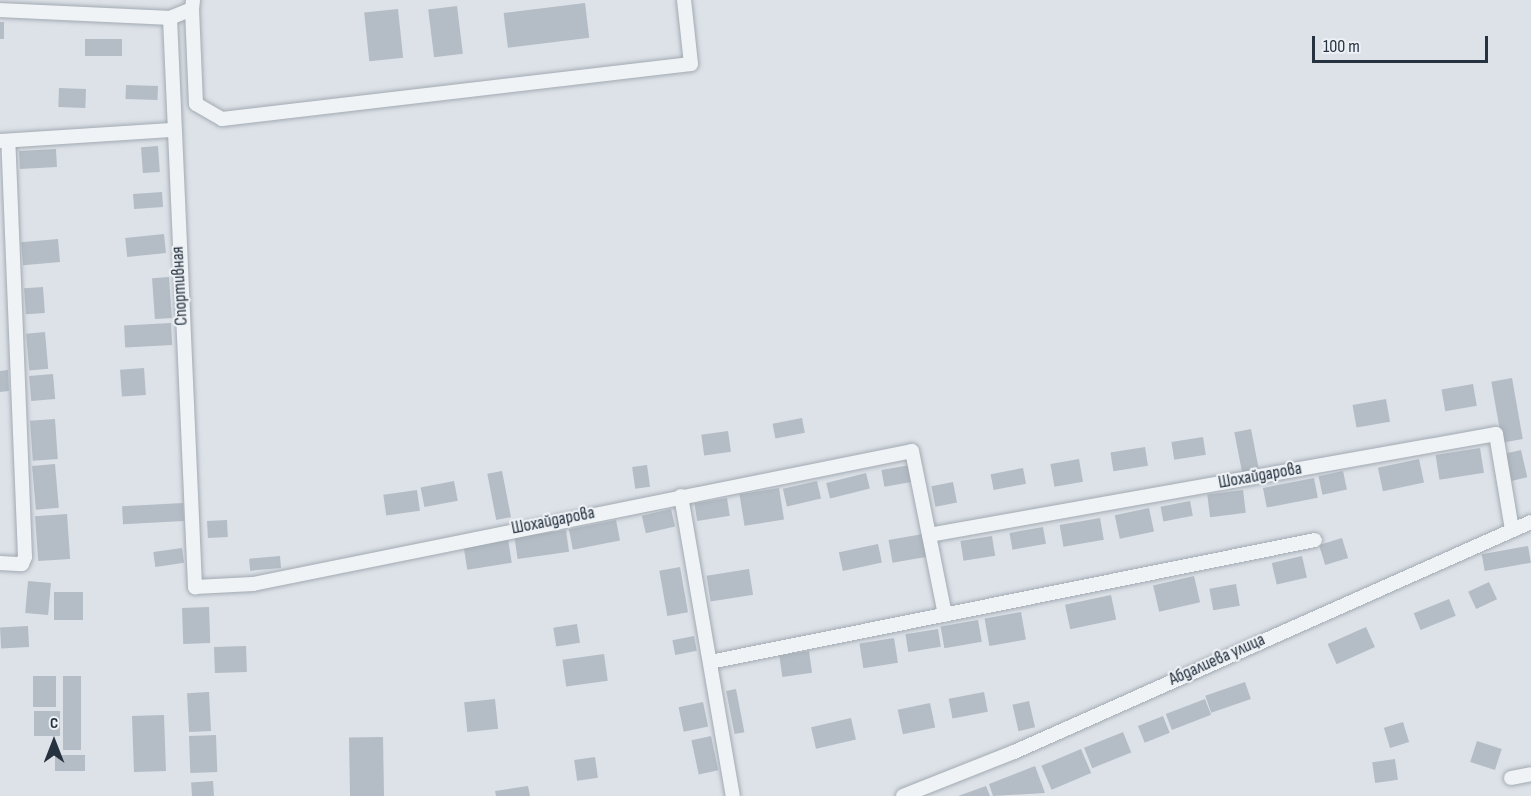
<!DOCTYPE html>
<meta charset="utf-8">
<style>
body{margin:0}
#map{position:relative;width:1531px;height:796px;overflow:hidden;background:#dde2e8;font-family:"Sofia Sans Condensed",sans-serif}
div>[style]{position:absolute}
.building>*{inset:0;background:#b4bcc5;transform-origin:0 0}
.roads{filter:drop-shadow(0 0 2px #a2aab2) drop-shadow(0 0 2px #a2aab2)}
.minor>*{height:14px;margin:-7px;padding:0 7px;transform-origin:7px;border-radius:7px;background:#f0f3f6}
span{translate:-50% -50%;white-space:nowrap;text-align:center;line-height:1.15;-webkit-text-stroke:4.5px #edf1f5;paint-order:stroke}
.street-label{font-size:18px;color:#26323f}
.north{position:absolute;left:24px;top:712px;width:60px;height:60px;-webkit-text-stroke:4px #edf1f5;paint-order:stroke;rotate:0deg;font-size:16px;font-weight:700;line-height:24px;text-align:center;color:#26323f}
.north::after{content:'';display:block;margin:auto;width:21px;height:27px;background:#26323f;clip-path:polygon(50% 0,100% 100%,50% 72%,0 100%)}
.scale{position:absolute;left:1312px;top:36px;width:176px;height:27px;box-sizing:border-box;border:3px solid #26323f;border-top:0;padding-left:8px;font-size:18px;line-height:21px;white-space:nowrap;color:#26323f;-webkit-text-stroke:4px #edf1f5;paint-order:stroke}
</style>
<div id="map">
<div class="building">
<div style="left:585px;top:3px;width:35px;height:82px;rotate:83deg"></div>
<div style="left:457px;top:6px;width:48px;height:29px;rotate:83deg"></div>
<div style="left:398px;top:9px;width:49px;height:34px;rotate:84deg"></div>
<div style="left:0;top:22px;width:4px;height:17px"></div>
<div style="left:85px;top:39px;width:37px;height:17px"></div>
<div style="left:126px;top:85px;width:32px;height:14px;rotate:2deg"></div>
<div style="left:59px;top:88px;width:27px;height:19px;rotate:2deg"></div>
<div style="left:158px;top:146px;width:26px;height:17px;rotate:86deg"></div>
<div style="left:56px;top:149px;width:18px;height:37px;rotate:87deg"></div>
<div style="left:162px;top:192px;width:15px;height:29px;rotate:86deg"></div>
<div style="left:164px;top:234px;width:19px;height:39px;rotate:84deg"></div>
<div style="left:58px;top:239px;width:23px;height:37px;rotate:85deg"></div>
<div style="left:169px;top:277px;width:41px;height:17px;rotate:86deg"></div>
<div style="left:43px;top:287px;width:26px;height:19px;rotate:86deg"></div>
<div style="left:171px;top:323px;width:22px;height:47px;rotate:87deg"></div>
<div style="left:45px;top:332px;width:37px;height:19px;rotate:85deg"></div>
<div style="left:144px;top:368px;width:27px;height:24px;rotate:86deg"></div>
<div style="clip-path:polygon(8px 370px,9px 391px,0 392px,0 371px)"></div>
<div style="left:53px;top:374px;width:25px;height:24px;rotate:85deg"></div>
<div style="left:1512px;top:378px;width:62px;height:21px;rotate:80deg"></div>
<div style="left:1473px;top:384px;width:22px;height:32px;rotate:80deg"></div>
<div style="left:1386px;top:399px;width:23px;height:34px;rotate:80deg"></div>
<div style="left:802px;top:418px;width:15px;height:30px;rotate:79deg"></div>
<div style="left:55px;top:419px;width:40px;height:25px;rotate:86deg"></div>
<div style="left:1251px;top:429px;width:41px;height:17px;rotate:79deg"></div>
<div style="left:728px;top:431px;width:21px;height:27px;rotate:82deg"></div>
<div style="left:1203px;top:437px;width:18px;height:32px;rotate:81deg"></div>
<div style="left:1145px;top:447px;width:19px;height:35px;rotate:81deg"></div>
<div style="left:1480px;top:448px;width:25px;height:45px;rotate:81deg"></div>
<div style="left:1521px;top:450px;width:28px;height:16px;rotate:77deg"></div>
<div style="left:1079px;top:459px;width:23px;height:29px;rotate:80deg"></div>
<div style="left:1419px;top:459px;width:24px;height:42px;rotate:78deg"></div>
<div style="left:55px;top:464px;width:44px;height:23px;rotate:85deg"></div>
<div style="left:647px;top:465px;width:22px;height:15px;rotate:82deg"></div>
<div style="left:910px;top:465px;width:17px;height:29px;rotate:80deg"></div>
<div style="left:1023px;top:468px;width:16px;height:33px;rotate:79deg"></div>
<div style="left:502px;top:471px;width:47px;height:15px;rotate:79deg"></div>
<div style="left:1343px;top:471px;width:19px;height:25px;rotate:78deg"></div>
<div style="left:866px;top:473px;width:16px;height:41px;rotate:76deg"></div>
<div style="left:1314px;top:478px;width:20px;height:52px;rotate:79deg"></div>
<div style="left:454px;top:481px;width:20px;height:34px;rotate:79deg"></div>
<div style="left:817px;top:481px;width:18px;height:35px;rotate:77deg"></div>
<div style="left:953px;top:482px;width:21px;height:22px;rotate:79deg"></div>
<div style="left:779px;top:488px;width:32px;height:40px;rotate:81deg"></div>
<div style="left:417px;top:490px;width:21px;height:34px;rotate:82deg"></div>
<div style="left:1243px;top:490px;width:23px;height:36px;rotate:83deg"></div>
<div style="left:727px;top:498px;width:18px;height:33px;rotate:81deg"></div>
<div style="left:1190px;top:501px;width:15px;height:30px;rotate:79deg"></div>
<div style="left:183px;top:503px;width:18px;height:61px;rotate:87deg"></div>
<div style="left:1149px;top:508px;width:24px;height:35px;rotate:78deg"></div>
<div style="left:671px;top:509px;width:18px;height:30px;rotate:77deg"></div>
<div style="left:67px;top:514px;width:45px;height:32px;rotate:86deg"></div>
<div style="left:1100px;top:518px;width:22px;height:41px;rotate:80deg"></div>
<div style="left:227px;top:520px;width:17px;height:20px;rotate:87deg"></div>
<div style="left:616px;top:520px;width:21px;height:48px;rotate:79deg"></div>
<div style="left:1043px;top:527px;width:17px;height:34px;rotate:80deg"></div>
<div style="left:566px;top:530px;width:22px;height:52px;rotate:82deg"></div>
<div style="left:923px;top:534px;width:23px;height:35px;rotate:80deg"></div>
<div style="left:992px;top:536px;width:20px;height:32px;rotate:81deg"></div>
<div style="left:1342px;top:538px;width:21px;height:24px;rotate:73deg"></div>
<div style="left:508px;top:539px;width:24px;height:45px;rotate:81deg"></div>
<div style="left:878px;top:544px;width:19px;height:40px;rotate:78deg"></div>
<div style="left:1528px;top:546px;width:17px;height:47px;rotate:80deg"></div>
<div style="left:182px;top:548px;width:15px;height:29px;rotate:82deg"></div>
<div style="left:280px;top:556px;width:12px;height:31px;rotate:85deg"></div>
<div style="left:1302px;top:556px;width:22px;height:31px;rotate:77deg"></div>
<div style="left:680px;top:567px;width:46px;height:21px;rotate:80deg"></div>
<div style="left:749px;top:569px;width:26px;height:43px;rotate:81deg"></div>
<div style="left:1194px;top:576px;width:27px;height:42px;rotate:77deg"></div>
<div style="left:28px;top:581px;width:23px;height:32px;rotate:5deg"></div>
<div style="left:1489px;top:582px;width:19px;height:23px;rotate:65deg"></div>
<div style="left:1236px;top:584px;width:22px;height:27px;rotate:80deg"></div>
<div style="left:54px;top:592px;width:29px;height:28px"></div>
<div style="left:1111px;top:595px;width:25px;height:47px;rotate:78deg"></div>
<div style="left:1449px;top:599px;width:18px;height:38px;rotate:68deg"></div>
<div style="left:209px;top:607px;width:36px;height:27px;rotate:88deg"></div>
<div style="left:1021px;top:612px;width:28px;height:37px;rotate:80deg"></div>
<div style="left:978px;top:620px;width:22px;height:38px;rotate:80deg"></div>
<div style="left:577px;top:624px;width:19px;height:24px;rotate:81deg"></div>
<div style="left:28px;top:626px;width:21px;height:28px;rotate:87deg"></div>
<div style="left:1366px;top:627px;width:22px;height:42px;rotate:66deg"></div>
<div style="left:938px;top:629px;width:18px;height:33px;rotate:81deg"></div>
<div style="left:694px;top:636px;width:15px;height:22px;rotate:79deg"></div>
<div style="left:894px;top:638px;width:25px;height:35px;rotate:81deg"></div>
<div style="left:246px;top:646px;width:26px;height:32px;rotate:88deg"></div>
<div style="left:809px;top:651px;width:22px;height:30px;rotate:82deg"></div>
<div style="left:604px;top:654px;width:27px;height:42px;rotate:82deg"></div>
<div style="left:33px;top:676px;width:23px;height:31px"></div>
<div style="left:63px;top:676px;width:18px;height:74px"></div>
<div style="left:1245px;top:682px;width:18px;height:42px;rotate:71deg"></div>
<div style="left:736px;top:689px;width:44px;height:10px;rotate:79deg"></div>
<div style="left:209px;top:692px;width:39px;height:22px;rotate:87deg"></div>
<div style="left:984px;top:692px;width:20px;height:36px;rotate:79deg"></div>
<div style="left:495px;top:699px;width:30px;height:31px;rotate:84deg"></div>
<div style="left:1205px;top:699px;width:17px;height:42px;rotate:69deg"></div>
<div style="left:1029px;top:701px;width:27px;height:17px;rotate:77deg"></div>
<div style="left:703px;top:702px;width:25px;height:25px;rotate:78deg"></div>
<div style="left:930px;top:703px;width:25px;height:33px;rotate:78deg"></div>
<div style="left:34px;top:711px;width:26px;height:25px"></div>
<div style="left:164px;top:715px;width:56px;height:32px;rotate:88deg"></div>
<div style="left:1163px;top:716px;width:18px;height:27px;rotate:68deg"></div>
<div style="left:851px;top:718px;width:22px;height:41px;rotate:77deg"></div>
<div style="left:1403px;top:722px;width:21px;height:20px;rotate:73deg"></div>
<div style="left:1123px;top:732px;width:22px;height:42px;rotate:68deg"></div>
<div style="left:216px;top:735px;width:37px;height:27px;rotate:88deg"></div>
<div style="left:711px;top:736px;width:35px;height:20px;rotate:78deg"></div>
<div style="left:383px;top:737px;width:59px;height:34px;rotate:89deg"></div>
<div style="left:1477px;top:741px;width:26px;height:22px;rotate:18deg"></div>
<div style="left:1081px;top:749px;width:26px;height:43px;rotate:67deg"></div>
<div style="left:85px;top:755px;width:16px;height:30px;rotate:90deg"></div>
<div style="left:595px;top:757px;width:21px;height:21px;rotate:82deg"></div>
<div style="left:1395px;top:759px;width:21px;height:23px;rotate:82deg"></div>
<div style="clip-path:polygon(1035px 766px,1045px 793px,993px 796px,989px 784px)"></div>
<div style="left:213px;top:781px;width:15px;height:22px;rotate:86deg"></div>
<div style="clip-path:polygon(528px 786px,530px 796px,496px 796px,495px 791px)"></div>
<div style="clip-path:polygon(986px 786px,990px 796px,958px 796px)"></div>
</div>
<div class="roads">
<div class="minor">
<div style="left:193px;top:0;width:9px;rotate:96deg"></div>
<div style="left:192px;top:9px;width:24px;rotate:158deg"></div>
<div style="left:170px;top:18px;width:570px;rotate:87.48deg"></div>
<div style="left:195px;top:587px;width:58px;rotate:-3deg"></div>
<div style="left:253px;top:584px;width:672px;rotate:-11.41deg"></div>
<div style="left:912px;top:451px;width:167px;rotate:78.6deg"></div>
<div style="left:192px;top:9px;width:95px;rotate:87.6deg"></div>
<div style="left:196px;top:104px;width:30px;rotate:30deg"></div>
<div style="left:222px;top:119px;width:472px;rotate:-6.7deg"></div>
<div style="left:691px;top:64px;width:64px;rotate:-96.2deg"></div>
<div style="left:0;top:10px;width:170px;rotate:2.7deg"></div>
<div style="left:0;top:141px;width:172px;rotate:-3.7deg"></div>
<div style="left:681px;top:496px;width:304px;rotate:80.2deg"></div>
<div style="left:929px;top:535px;width:576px;rotate:-10.1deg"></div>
<div style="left:1496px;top:434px;width:97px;rotate:80.5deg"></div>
<div style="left:0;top:563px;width:22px;rotate:3deg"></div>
<div style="left:22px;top:564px;width:8px;rotate:-67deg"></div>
<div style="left:25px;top:557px;width:416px;rotate:-92.3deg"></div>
<div style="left:710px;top:662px;width:617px;rotate:-11.4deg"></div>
<div style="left:1511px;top:778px;width:20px;rotate:-11deg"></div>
<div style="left:903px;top:796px;width:119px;rotate:-21.6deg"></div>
<div style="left:1014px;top:752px;width:566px;rotate:-23.98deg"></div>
</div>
</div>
<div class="street-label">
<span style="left:180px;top:286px;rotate:-93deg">Спортивная</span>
<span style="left:1260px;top:476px;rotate:-10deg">Шохайдарова</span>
<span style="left:553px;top:521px;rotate:-11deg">Шохайдарова</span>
<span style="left:1217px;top:660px;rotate:-24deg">Абдалиева улица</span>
</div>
<div class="north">С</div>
<div class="scale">100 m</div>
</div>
